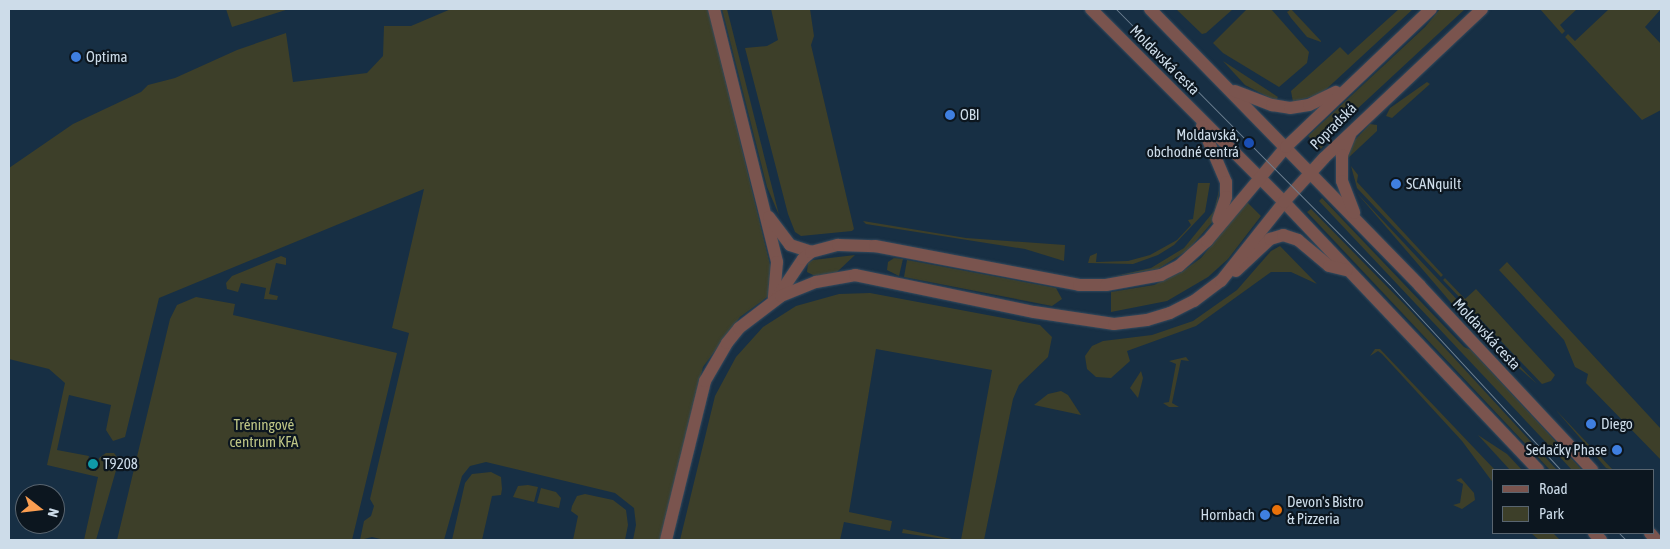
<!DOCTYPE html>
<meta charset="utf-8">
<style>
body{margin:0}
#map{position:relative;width:1670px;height:549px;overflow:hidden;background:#172f44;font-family:"Asap Condensed",sans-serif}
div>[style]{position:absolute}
.green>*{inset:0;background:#3d3f29}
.roads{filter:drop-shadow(0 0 1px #344b5e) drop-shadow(0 0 1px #344b5e)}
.minor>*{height:12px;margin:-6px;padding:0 6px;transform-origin:6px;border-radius:6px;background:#7a544e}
.tertiary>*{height:12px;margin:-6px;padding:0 6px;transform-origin:6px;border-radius:6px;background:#7a544e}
.tram>*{height:1px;margin:-0.5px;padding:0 0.5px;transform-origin:0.5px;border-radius:0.5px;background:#6e8192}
.dots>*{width:14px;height:14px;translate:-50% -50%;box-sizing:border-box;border:2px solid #0c161f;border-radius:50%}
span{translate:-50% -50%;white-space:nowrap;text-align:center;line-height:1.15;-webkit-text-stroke:4.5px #0c161f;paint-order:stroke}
.poi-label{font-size:15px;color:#cddce9}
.left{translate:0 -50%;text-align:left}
.right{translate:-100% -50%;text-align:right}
.street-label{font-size:15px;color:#cddce9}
.park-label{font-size:15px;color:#bec585}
.frame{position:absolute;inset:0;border:10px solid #cddce9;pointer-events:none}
.legend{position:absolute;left:1492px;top:469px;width:162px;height:65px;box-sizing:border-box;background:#0c161f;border:1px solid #596570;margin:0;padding:6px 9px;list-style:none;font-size:15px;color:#cddce9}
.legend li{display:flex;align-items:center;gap:10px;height:25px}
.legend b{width:25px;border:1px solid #596570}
.north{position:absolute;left:15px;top:484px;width:50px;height:50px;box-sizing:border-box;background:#0c161f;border:1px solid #596570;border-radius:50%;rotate:106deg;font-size:14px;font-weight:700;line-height:20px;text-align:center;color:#cddce9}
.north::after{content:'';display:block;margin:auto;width:18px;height:22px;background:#fb9e51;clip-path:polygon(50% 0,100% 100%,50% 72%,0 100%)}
</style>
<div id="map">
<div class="green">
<div style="clip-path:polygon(226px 9px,289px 9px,232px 27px)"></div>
<div style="clip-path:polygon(451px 9px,708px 9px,772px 273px,770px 295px,740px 317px,703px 367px,660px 540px,633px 540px,636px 525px,634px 508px,615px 493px,486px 462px,470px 466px,462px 476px,444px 540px,385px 540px,372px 537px,360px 540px,364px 521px,371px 516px,374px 506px,370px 499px,409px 333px,392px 328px,424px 189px,159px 298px,125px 437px,113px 441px,106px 430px,111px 405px,69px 395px,57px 450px,89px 456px,86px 469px,96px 471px,99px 458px,106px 453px,114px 453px,119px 460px,96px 540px,84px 540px,98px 477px,47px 465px,65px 383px,49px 369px,9px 359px,9px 168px,73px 124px,141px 92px,148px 85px,175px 78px,237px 50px,286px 33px,293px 82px,367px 73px,383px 56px,384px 26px,411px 26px)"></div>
<div style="clip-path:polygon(722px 9px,727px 9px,779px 215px,767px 187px)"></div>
<div style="clip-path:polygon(771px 9px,810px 9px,814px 36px,811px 45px,854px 229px,852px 231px,801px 236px,795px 232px,788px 214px,745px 48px,767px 46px,778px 40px)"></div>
<div style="clip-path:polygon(1176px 9px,1233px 9px,1206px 33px,1202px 34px)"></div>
<div style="clip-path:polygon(1247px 9px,1271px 9px,1309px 52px,1307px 63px,1279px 87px,1223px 53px,1213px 43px)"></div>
<div style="clip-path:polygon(1291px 9px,1321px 41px,1321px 42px,1307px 37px,1291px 18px,1287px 12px)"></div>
<div style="clip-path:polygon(1399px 9px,1413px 9px,1321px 94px,1293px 102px,1291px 91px,1329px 57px,1340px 47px,1348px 55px)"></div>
<div style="clip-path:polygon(1440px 9px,1465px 9px,1342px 123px,1321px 149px,1308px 136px,1425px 27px)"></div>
<div style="clip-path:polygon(1540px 9px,1577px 9px,1560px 25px,1565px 31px,1562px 34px)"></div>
<div style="clip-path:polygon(1609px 9px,1661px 9px,1645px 27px,1661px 44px,1661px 110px,1642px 120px,1565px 37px,1568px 34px,1575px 41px)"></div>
<div style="clip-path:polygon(1223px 61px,1278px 97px,1276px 101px,1245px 85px)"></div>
<div style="clip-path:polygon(1427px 82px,1430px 84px,1392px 118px,1386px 116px,1390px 108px)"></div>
<div style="clip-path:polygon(1370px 124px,1377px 125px,1377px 131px,1346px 160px,1352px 143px)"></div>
<div style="clip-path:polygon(1351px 166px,1358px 175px,1357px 182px,1443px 275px,1441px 277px,1357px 188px)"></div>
<div style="clip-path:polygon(1198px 183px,1210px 183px,1205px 212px,1174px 245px,1158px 255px,1133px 264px,1088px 263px,1090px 256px,1097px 253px,1096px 262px,1128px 261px,1150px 255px,1177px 240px,1191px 225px,1188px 220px,1193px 219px)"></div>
<div style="clip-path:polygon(1220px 186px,1215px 219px,1188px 250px,1158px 269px,1111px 277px,1151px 268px,1184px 248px,1214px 211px)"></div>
<div style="clip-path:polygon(1356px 192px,1493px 338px,1537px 384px,1472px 327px)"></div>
<div style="clip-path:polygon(1322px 198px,1464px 347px,1471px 350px,1582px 470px,1572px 470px,1319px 201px)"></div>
<div style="clip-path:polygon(1247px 202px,1261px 216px,1228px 259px,1208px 277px,1167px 301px,1111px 312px,1111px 292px,1154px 285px,1183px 271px,1201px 258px)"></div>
<div style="clip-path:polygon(1311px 209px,1408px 308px,1557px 470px,1550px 470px,1307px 212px)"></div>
<div style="clip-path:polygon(863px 221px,966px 238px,1065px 245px,1064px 261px,1025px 249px,866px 224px)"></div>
<div style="clip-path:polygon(1280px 246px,1317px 284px,1291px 272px,1271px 272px,1196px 326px,1127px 351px,1130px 361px,1111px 378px,1096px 377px,1087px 369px,1085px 356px,1092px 346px,1103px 341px,1152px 335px,1193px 321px,1237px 290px,1271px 251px)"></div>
<div style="clip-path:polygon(855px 255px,837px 272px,817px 277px,807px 272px,808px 263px,813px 260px)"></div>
<div style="clip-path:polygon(281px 256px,286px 258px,286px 265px,276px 263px,269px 294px,278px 296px,277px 300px,264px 299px,266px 288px,241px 283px,238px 292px,227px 289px,226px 283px,232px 276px)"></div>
<div style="clip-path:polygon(894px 258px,903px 259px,899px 276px,887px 270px,888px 262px)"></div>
<div style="clip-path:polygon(907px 260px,1056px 288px,1062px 299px,1052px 306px,904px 277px)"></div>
<div style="clip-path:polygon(1507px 262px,1661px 429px,1661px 460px,1586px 383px,1588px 374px,1575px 367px,1564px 340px,1499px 270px)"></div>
<div style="clip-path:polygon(1445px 278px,1465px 299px,1476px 289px,1555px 375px,1551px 381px,1542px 384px,1443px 280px)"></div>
<div style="clip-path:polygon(870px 293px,1040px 325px,1052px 337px,1048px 357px,1019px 385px,1013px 399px,984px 540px,961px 540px,992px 370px,876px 349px,849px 512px,892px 521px,890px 531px,844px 522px,840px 540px,680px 540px,715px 396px,736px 357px,763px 327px,796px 306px,839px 294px)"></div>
<div style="clip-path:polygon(196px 297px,235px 304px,233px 315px,397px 353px,352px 540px,117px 540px,170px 319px,177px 305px)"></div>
<div style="clip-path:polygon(1375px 349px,1380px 349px,1495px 470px,1494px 484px,1462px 441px,1382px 354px,1378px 351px,1370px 356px)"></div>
<div style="clip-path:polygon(1186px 357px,1189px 361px,1181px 360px,1172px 403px,1179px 407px,1169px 407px,1163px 403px,1169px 402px,1176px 364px,1169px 361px)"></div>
<div style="clip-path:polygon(1141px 371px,1143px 378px,1138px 398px,1130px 388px)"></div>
<div style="clip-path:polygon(1061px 391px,1068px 395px,1081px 415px,1034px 405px,1048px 394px)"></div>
<div style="clip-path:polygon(1555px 409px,1613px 470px,1606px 468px)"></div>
<div style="clip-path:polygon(1478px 435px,1507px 454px,1522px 470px,1510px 470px)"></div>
<div style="clip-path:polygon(491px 472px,501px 477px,502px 489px,501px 495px,492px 496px,482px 540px,452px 540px,465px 483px,472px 474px)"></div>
<div style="clip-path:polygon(1461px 478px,1474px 493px,1475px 500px,1462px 509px,1453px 505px,1460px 503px,1463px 484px,1456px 480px)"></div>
<div style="clip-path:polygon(528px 485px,538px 487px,534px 502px,513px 497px,518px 486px)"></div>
<div style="clip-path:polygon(541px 488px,556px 492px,561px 498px,559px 508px,537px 503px)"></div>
<div style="clip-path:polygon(585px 494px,613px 500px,626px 510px,628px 525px,625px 540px,573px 540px,578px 516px,571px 511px,572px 506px,577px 496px)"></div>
<div style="clip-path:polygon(903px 529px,952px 539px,952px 540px,902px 533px)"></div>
<div style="clip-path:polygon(1531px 533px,1553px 533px,1560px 540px,1539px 540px)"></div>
</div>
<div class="roads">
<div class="minor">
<div style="left:714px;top:9px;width:261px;rotate:76deg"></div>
<div style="left:777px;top:262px;width:36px;rotate:95deg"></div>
<div style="left:769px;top:217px;width:35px;rotate:53deg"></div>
<div style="left:790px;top:245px;width:22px;rotate:18deg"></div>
<div style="left:776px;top:299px;width:48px;rotate:-56deg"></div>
<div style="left:803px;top:259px;width:11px;rotate:-41deg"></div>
<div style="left:811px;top:252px;width:28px;rotate:-15deg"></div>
<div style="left:838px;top:245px;width:37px;rotate:2deg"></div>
<div style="left:875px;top:246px;width:208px;rotate:10.8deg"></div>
<div style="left:1079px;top:285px;width:27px"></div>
<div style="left:1106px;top:285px;width:56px;rotate:-10.3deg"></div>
<div style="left:1161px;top:275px;width:20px;rotate:-27deg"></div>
<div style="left:1179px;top:266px;width:38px;rotate:-42deg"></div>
<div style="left:666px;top:540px;width:164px;rotate:-76.2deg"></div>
<div style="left:705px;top:381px;width:44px;rotate:-59.9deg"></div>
<div style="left:727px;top:343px;width:19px;rotate:-51deg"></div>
<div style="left:739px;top:328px;width:53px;rotate:-37.3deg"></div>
<div style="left:781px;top:296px;width:38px;rotate:-22deg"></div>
<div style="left:816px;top:282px;width:40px;rotate:-10deg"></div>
<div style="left:855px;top:275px;width:183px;rotate:11.7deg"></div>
<div style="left:1034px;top:312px;width:81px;rotate:8.5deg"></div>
<div style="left:1114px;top:324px;width:33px;rotate:-7deg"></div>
<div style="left:1147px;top:320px;width:24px;rotate:-17deg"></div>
<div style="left:1170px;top:313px;width:27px;rotate:-27deg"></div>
<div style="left:1194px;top:301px;width:34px;rotate:-37deg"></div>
</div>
<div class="tertiary">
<div style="left:1091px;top:9px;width:273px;rotate:45deg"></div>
<div style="left:1284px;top:202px;width:369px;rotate:46.5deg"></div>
<div style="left:1150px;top:9px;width:387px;rotate:45.7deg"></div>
<div style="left:1420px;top:286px;width:252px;rotate:46.9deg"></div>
<div style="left:1235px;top:91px;width:40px;rotate:21deg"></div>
<div style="left:1272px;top:105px;width:18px;rotate:9deg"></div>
<div style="left:1290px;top:108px;width:19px;rotate:-9deg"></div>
<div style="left:1309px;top:105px;width:30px;rotate:-26deg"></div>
<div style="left:1202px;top:126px;width:61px;rotate:66.8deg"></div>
<div style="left:1226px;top:182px;width:15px;rotate:90deg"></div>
<div style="left:1226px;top:197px;width:24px;rotate:109deg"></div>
<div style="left:1350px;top:135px;width:22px;rotate:112deg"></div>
<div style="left:1342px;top:155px;width:26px;rotate:90deg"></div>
<div style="left:1342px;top:181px;width:34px;rotate:69deg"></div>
<div style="left:1207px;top:241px;width:123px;rotate:-50deg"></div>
<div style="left:1286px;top:147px;width:200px;rotate:-43.6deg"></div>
<div style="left:1236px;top:271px;width:47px;rotate:-43.3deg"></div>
<div style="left:1270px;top:239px;width:14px;rotate:-17deg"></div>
<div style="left:1283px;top:235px;width:16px;rotate:18deg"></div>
<div style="left:1298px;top:240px;width:40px;rotate:40deg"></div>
<div style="left:1329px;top:266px;width:18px;rotate:13deg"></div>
<div style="left:1221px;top:281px;width:101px;rotate:-51.4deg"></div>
<div style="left:1284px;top:202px;width:59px;rotate:-47.7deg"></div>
<div style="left:1324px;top:158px;width:217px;rotate:-43.3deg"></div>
<div style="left:1594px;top:533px;width:10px;rotate:45deg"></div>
<div style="left:1650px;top:533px;width:9px;rotate:49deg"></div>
</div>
</div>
<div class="tram">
<div style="left:1116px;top:9px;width:389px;rotate:45.2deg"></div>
<div style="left:1390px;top:285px;width:252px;rotate:47.3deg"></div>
<div style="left:1619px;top:533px;width:10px;rotate:45deg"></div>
</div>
<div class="dots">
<div style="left:76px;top:57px;background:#3f7fe0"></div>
<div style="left:950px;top:115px;background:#3f7fe0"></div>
<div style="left:1249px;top:143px;background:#1a4fb4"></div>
<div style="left:1396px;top:184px;background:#3f7fe0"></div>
<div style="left:1591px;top:424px;background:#3f7fe0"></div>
<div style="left:1617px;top:450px;background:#3f7fe0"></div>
<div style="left:93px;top:464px;background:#0f9aa8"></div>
<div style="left:1277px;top:510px;background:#e8710a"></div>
<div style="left:1265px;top:515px;background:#3f7fe0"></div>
</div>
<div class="poi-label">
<span class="left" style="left:86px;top:57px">Optima</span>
<span class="left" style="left:960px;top:115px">OBI</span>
<span class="right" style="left:1239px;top:143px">Moldavská,<br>obchodné centrá</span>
<span class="left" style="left:1406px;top:184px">SCANquilt</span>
<span class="left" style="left:1601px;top:424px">Diego</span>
<span class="right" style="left:1607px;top:450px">Sedačky Phase</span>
<span class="left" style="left:103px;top:464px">T9208</span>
<span class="left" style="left:1287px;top:510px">Devon's Bistro<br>&amp; Pizzeria</span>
<span class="right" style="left:1255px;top:515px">Hornbach</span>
</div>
<div class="street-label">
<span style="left:1165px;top:60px;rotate:45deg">Moldavská cesta</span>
<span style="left:1333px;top:126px;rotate:-45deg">Popradská</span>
<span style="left:1487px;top:334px;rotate:47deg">Moldavská cesta</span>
</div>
<div class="park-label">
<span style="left:264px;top:433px">Tréningové<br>centrum KFA</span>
</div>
<div class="frame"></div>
<ul class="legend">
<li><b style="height:6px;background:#7a544e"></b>Road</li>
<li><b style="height:14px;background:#3d3f29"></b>Park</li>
</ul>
<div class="north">N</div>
</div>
